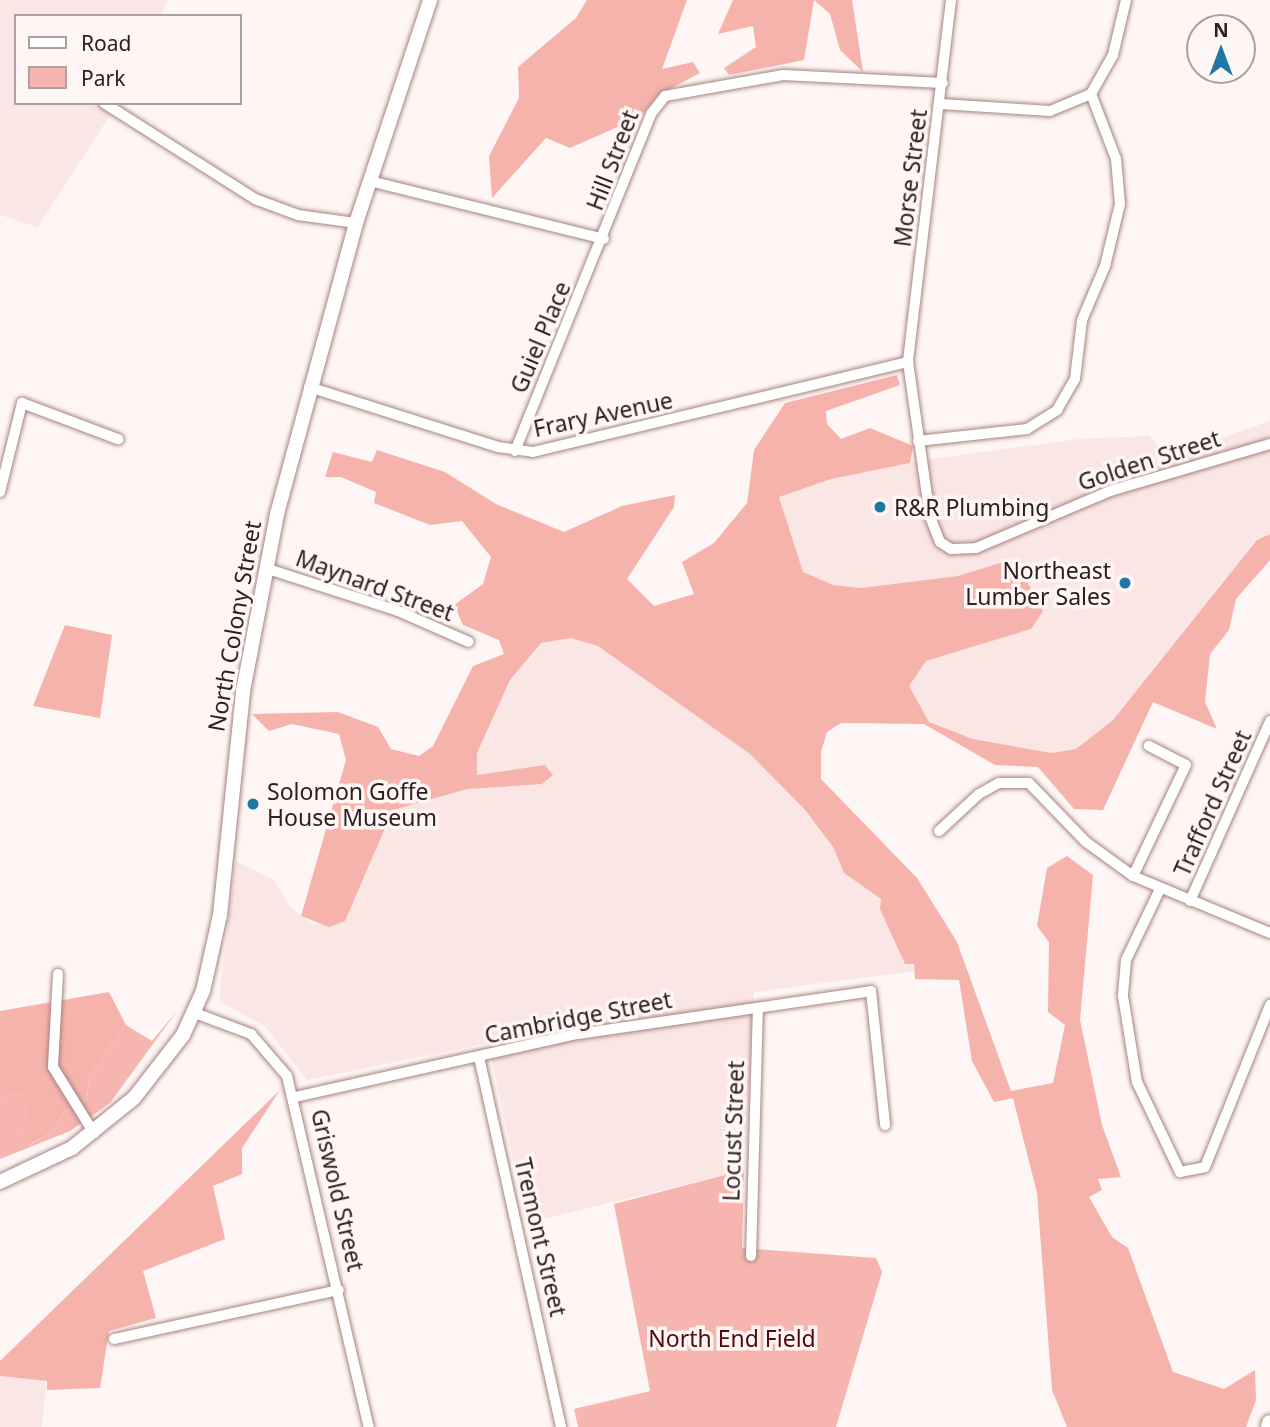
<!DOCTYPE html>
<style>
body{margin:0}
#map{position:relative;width:1270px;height:1427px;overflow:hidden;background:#fef6f5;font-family:"Noto Sans",sans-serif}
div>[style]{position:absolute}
.built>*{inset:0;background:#fae6e4;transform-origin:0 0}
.green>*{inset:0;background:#f6b6af}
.forest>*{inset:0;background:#f5b3ac}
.roads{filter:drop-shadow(0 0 2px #a6837f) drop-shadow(0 0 2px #a6837f)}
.minor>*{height:10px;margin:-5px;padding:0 5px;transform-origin:5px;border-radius:5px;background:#fff}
.secondary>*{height:14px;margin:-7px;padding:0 7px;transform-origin:7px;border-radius:7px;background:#fff}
.primary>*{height:16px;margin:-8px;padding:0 8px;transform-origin:8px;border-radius:8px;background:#fff}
.dots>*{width:19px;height:19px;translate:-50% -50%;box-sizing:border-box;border:4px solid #fef6f5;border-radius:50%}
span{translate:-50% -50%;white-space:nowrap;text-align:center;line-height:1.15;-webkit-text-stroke:7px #fef6f5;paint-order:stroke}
.street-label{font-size:23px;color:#2e201f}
.poi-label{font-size:23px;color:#2e201f}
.left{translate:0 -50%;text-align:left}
.right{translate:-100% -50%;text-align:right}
.park-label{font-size:23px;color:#510a0c}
.legend{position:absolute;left:14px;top:14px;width:228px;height:91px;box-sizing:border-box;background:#fef6f5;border:2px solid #aba09f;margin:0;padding:9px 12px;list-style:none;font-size:21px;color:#2e201f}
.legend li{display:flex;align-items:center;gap:14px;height:35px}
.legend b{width:35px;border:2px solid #aba09f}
.north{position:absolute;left:1186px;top:14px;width:70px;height:70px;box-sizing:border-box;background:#fef6f5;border:2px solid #aba09f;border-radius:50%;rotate:0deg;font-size:19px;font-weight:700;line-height:28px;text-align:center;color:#2e201f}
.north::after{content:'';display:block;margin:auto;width:24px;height:32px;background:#1f77a6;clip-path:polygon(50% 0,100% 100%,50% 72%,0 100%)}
</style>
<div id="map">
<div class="built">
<div style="clip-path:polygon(0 0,168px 0,161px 16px,16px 16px,16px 103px,118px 103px,38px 227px,0 215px)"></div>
<div style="clip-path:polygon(1270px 421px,1270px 534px,1257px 540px,1113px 720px,1076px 749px,1051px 753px,973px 739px,928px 722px,909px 686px,926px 661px,1031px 629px,1003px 562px,958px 576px,861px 588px,833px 585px,803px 573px,779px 497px,831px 479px,931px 459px,1079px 439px,1149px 436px,1168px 456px)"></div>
<div style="clip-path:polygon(571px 638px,598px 646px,750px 754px,805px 811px,833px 847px,844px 873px,881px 899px,915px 971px,754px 992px,744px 1170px,527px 1223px,488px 1043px,307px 1080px,265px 1026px,220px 1002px,220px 990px,236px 861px,274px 880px,291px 908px,313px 925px,345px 921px,393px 810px,476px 775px,477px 753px,510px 680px,541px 643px)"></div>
<div style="left:0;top:1376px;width:47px;height:51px;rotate:6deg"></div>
</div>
<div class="green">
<div style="clip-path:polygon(177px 1011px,110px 1103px,70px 1131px,0 1159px,0 1099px,19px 1092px,31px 1100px,23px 1131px,30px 1145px,52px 1132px,65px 1110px,87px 1098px,89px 1076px,126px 1025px,152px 1041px)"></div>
<div style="clip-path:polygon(744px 1170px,742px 1248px,876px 1258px,882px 1272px,836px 1427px,578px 1427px,574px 1409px,650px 1391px,614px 1204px)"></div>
</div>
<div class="forest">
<div style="clip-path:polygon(587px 0,687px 0,662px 69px,693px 62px,700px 73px,657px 96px,640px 117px,570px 148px,546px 138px,492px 198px,489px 156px,519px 98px,518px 67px,576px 18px)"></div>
<div style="clip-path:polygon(733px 0,852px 0,863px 72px,840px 50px,830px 14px,814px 0,804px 60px,729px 75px,724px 68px,756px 47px,753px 26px,718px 34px)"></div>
<div style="clip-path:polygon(897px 375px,900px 385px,826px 411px,827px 424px,841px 439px,870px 428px,913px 446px,910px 463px,831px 479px,779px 497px,803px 572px,833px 585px,861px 588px,958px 576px,1003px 562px,1019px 567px,1043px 611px,1031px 629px,926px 661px,909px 686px,929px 722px,973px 739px,1051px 753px,1076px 749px,1113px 720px,1257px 540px,1270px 534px,1270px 560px,1236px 599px,1229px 630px,1210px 654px,1205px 702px,1217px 729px,1153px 702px,1103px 810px,1074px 809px,1038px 767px,995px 765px,924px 724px,841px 723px,827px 732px,821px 752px,821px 779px,917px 878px,957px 942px,1011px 1091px,1053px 1083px,1065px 1025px,1048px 1012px,1049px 942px,1037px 926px,1047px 868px,1067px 856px,1093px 875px,1080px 1020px,1102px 1125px,1121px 1177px,1098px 1179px,1102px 1190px,1089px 1197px,1112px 1237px,1128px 1248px,1173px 1372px,1224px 1389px,1255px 1370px,1256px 1400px,1246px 1427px,1067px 1427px,1052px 1390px,1037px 1193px,1013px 1098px,994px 1102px,972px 1061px,959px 980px,915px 979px,914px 964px,905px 964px,880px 909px,881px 899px,844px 873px,833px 847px,805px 810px,750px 754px,598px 646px,571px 638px,541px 643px,510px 680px,477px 753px,477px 775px,545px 765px,553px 775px,542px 784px,467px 789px,393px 810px,345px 921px,329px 927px,301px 916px,346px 760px,339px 734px,292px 724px,269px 731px,252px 714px,338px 712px,378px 727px,391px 749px,419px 756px,433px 746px,473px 666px,504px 654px,499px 640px,463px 625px,454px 605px,483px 584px,491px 557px,462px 521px,430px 525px,374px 503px,376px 492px,341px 477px,325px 477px,333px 452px,372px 462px,377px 450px,445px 472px,496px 504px,564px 532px,622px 506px,675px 495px,674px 507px,627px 579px,654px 606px,694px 594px,682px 562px,714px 543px,747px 503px,754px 450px,785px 403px)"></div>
<div style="clip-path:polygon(65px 625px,112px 635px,100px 718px,33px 706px)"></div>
<div style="clip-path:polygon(109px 992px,126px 1025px,89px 1076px,87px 1098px,65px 1110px,52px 1132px,29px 1145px,23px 1131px,30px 1100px,19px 1092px,0 1099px,0 1011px)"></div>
<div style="clip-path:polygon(280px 1090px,242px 1148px,242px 1174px,213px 1186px,225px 1239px,143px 1271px,156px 1318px,109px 1331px,100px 1388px,47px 1390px,47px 1381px,0 1376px,0 1361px)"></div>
</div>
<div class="roads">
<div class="minor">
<div style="left:951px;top:0;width:365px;rotate:96.8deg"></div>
<div style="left:908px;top:362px;width:157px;rotate:81.9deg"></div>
<div style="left:930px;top:517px;width:27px;rotate:68deg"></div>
<div style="left:940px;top:542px;width:13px;rotate:32deg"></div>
<div style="left:951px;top:549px;width:25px;rotate:-2deg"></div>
<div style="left:976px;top:548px;width:146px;rotate:-23deg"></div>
<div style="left:1110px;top:491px;width:167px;rotate:-16.4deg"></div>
<div style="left:104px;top:103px;width:179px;rotate:32.4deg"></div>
<div style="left:255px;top:199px;width:46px;rotate:20.4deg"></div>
<div style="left:298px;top:215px;width:59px;rotate:7.9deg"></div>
<div style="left:941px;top:104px;width:109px;rotate:3.7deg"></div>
<div style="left:1050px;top:111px;width:44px;rotate:-22.5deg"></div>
<div style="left:1091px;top:94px;width:45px;rotate:-60.6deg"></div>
<div style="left:1113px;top:55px;width:57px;rotate:-76.7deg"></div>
<div style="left:370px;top:181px;width:241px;rotate:13.9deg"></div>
<div style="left:309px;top:387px;width:198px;rotate:17.6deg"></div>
<div style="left:498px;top:447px;width:35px;rotate:8deg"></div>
<div style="left:533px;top:452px;width:386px;rotate:-13.5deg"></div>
<div style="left:918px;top:441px;width:110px;rotate:-6.3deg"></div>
<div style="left:1027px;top:429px;width:36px;rotate:-32deg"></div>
<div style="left:1057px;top:410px;width:36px;rotate:-60deg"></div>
<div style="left:1075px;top:379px;width:59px;rotate:-83.2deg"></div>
<div style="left:1082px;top:320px;width:59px;rotate:-66.9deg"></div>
<div style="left:1105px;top:266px;width:64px;rotate:-76.4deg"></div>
<div style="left:1120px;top:204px;width:45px;rotate:-95.1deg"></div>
<div style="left:1116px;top:159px;width:70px;rotate:-111deg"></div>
<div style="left:515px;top:451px;width:363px;rotate:-68deg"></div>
<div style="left:651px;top:114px;width:23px;rotate:-52deg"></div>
<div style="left:665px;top:96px;width:120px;rotate:-10.1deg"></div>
<div style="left:783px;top:75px;width:160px;rotate:2.9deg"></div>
<div style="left:0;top:492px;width:92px;rotate:-76.1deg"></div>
<div style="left:22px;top:403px;width:103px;rotate:20.6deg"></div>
<div style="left:265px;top:568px;width:140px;rotate:17.9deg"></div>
<div style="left:398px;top:611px;width:77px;rotate:23.6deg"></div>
<div style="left:939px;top:831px;width:54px;rotate:-42.8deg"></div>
<div style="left:979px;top:794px;width:23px;rotate:-29deg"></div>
<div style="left:999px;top:783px;width:30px"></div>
<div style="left:1029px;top:783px;width:82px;rotate:46deg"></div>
<div style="left:1086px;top:842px;width:58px;rotate:35.9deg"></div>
<div style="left:1133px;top:876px;width:148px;rotate:22.6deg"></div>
<div style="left:1133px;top:876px;width:123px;rotate:-64.5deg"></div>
<div style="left:1186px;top:765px;width:42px;rotate:-152.8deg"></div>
<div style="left:1160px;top:889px;width:79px;rotate:115.6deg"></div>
<div style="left:1126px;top:960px;width:36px;rotate:95deg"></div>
<div style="left:1123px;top:996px;width:87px;rotate:80.8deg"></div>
<div style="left:1137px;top:1082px;width:100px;rotate:64.5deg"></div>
<div style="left:1180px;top:1172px;width:25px;rotate:-11deg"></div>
<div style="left:1205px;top:1167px;width:175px;rotate:-68.1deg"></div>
<div style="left:1190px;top:901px;width:197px;rotate:-66deg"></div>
<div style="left:58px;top:974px;width:93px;rotate:93.1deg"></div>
<div style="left:53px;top:1067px;width:78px;rotate:58.2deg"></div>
<div style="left:195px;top:1013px;width:60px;rotate:20.6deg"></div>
<div style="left:251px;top:1034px;width:55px;rotate:49.4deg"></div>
<div style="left:287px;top:1076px;width:360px;rotate:76.9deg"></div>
<div style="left:479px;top:1057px;width:379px;rotate:77.5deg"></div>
<div style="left:295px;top:1097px;width:290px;rotate:-12.6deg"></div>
<div style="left:578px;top:1034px;width:296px;rotate:-8.3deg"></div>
<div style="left:871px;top:991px;width:135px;rotate:84deg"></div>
<div style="left:751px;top:1256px;width:248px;rotate:-88.4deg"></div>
<div style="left:114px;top:1339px;width:230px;rotate:-12.3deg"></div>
</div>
<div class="secondary">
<div style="left:0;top:1182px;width:80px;rotate:-25.3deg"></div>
<div style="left:72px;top:1148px;width:80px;rotate:-38.9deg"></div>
<div style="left:134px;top:1098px;width:80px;rotate:-52.1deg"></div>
<div style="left:183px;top:1035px;width:48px;rotate:-65.6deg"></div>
<div style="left:203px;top:991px;width:78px;rotate:-77.4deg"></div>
<div style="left:220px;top:915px;width:225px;rotate:-84.1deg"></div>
<div style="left:243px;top:691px;width:180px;rotate:-79.1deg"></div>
<div style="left:277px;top:514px;width:302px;rotate:-74.8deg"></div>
<div style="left:356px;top:223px;width:235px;rotate:-71.6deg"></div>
</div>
<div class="primary">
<div style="left:1269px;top:1427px;width:4px;rotate:-76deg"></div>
</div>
</div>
<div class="dots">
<div style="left:880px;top:507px;background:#1f77a6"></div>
<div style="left:1125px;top:583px;background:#1f77a6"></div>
<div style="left:253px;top:804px;background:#1f77a6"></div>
</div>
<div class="street-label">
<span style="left:612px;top:160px;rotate:-69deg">Hill Street</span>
<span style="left:910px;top:178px;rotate:-83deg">Morse Street</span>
<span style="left:540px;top:337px;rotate:-67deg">Guiel Place</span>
<span style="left:603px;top:414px;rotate:-12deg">Frary Avenue</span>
<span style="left:1149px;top:460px;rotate:-18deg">Golden Street</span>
<span style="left:375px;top:585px;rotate:20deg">Maynard Street</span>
<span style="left:234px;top:626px;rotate:-80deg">North Colony Street</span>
<span style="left:1212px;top:803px;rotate:-66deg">Trafford Street</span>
<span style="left:578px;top:1017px;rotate:-11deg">Cambridge Street</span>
<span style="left:733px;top:1131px;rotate:-88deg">Locust Street</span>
<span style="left:338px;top:1190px;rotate:77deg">Griswold Street</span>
<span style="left:541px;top:1237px;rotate:77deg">Tremont Street</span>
</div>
<div class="poi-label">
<span class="left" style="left:894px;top:507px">R&amp;R Plumbing</span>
<span class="right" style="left:1111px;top:583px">Northeast<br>Lumber Sales</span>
<span class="left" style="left:267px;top:804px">Solomon Goffe<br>House Museum</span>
</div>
<div class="park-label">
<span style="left:732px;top:1338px">North End Field</span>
</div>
<ul class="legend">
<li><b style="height:9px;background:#fff"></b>Road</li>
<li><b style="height:19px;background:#f6b6af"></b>Park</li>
</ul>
<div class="north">N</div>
</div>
